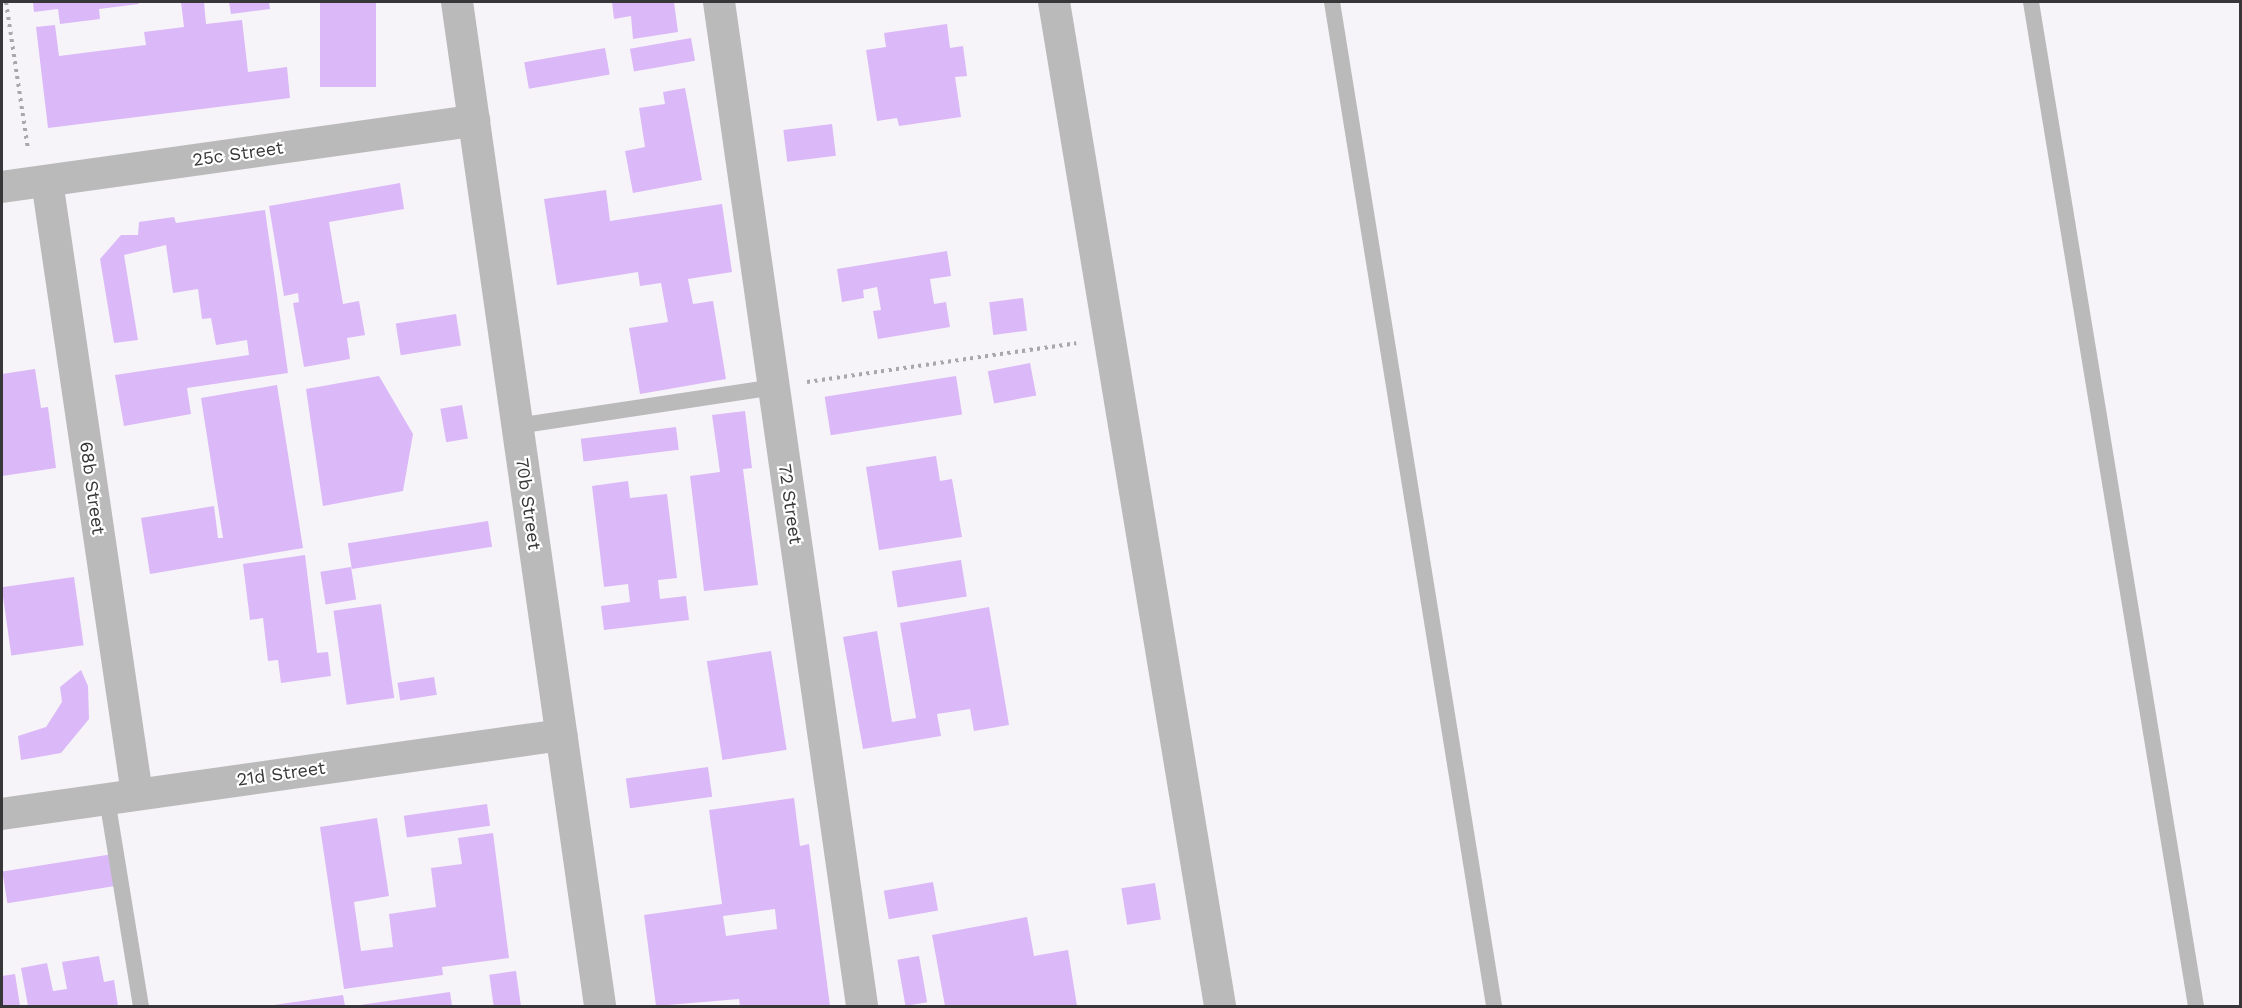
<!DOCTYPE html>
<style>
body{margin:0}
#map{position:relative;width:2242px;height:1008px;overflow:hidden;background:#f6f4f8;font-family:"Work Sans",sans-serif}
div>[style]{position:absolute}
.building>*{inset:0;background:#dbb8f7;transform-origin:0 0}
.path>*{height:4px;margin-top:-2px;transform-origin:0;background:repeating-linear-gradient(90deg,#a8a7aa 0 3px,transparent 0 7.5px)}
.service>*{height:16px;margin:-8px;padding:0 8px;transform-origin:8px;border-radius:8px;background:#bbbabb}
.minor>*{height:32px;margin:-16px;padding:0 16px;transform-origin:16px;border-radius:16px;background:#bbbabb}
span{translate:-50% -50%;white-space:nowrap;text-align:center;line-height:1.15;-webkit-text-stroke:4.5px #fff;paint-order:stroke}
.street-label{font-size:18px;color:#373638}
.frame{position:absolute;inset:0;border:3px solid #373638;pointer-events:none}
</style>
<div id="map">
<div class="building">
<div style="clip-path:polygon(33px 2px,138px 2px,139px 4px,99px 9px,100px 19px,60px 24px,58px 9px,34px 12px)"></div>
<div style="clip-path:polygon(181px 2px,204px 2px,206px 24px,242px 20px,248px 72px,287px 67px,290px 98px,48px 128px,36px 27px,55px 25px,59px 56px,146px 45px,144px 32px,184px 27px)"></div>
<div style="clip-path:polygon(229px 2px,269px 2px,270px 9px,231px 14px)"></div>
<div style="left:320px;top:2px;width:56px;height:85px"></div>
<div style="clip-path:polygon(612px 2px,674px 2px,678px 32px,633px 39px,631px 16px,614px 19px)"></div>
<div style="clip-path:polygon(947px 24px,950px 48px,963px 46px,967px 76px,955px 77px,961px 117px,899px 126px,897px 118px,877px 121px,866px 50px,886px 47px,884px 33px)"></div>
<div style="left:691px;top:38px;width:23px;height:62px;rotate:80deg"></div>
<div style="left:605px;top:48px;width:27px;height:82px;rotate:80deg"></div>
<div style="clip-path:polygon(685px 88px,702px 180px,633px 193px,625px 151px,645px 147px,639px 108px,665px 104px,663px 92px)"></div>
<div style="left:832px;top:124px;width:32px;height:49px;rotate:83deg"></div>
<div style="clip-path:polygon(400px 183px,404px 209px,329px 222px,343px 304px,359px 301px,365px 335px,347px 338px,350px 359px,304px 367px,293px 303px,299px 302px,298px 293px,284px 296px,269px 206px)"></div>
<div style="clip-path:polygon(606px 190px,610px 221px,722px 204px,732px 272px,688px 279px,693px 304px,713px 301px,726px 379px,640px 394px,629px 328px,668px 322px,661px 283px,640px 286px,638px 272px,557px 285px,544px 199px)"></div>
<div style="clip-path:polygon(265px 210px,288px 373px,187px 388px,191px 414px,124px 426px,115px 375px,249px 355px,247px 340px,216px 345px,211px 318px,202px 319px,198px 289px,173px 293px,166px 245px,124px 255px,138px 340px,114px 343px,100px 259px,121px 235px,138px 235px,139px 222px,174px 217px,176px 223px)"></div>
<div style="clip-path:polygon(947px 251px,951px 276px,930px 279px,934px 304px,946px 302px,950px 327px,878px 339px,873px 311px,881px 310px,877px 287px,863px 290px,864px 298px,842px 302px,837px 269px)"></div>
<div style="left:1023px;top:298px;width:33px;height:34px;rotate:83deg"></div>
<div style="left:456px;top:314px;width:32px;height:61px;rotate:81deg"></div>
<div style="left:1030px;top:363px;width:33px;height:43px;rotate:79deg"></div>
<div style="clip-path:polygon(35px 369px,41px 408px,48px 407px,56px 468px,2px 476px,2px 374px)"></div>
<div style="clip-path:polygon(379px 376px,413px 434px,403px 491px,323px 506px,306px 389px)"></div>
<div style="left:956px;top:376px;width:39px;height:133px;rotate:81deg"></div>
<div style="clip-path:polygon(277px 385px,303px 548px,150px 574px,141px 518px,214px 506px,218px 538px,223px 538px,201px 398px)"></div>
<div style="left:462px;top:405px;width:34px;height:22px;rotate:80deg"></div>
<div style="clip-path:polygon(745px 411px,752px 468px,743px 469px,758px 585px,704px 591px,690px 476px,720px 472px,712px 415px)"></div>
<div style="left:676px;top:427px;width:23px;height:96px;rotate:83deg"></div>
<div style="clip-path:polygon(936px 456px,940px 481px,952px 479px,962px 537px,879px 550px,866px 467px)"></div>
<div style="clip-path:polygon(628px 481px,630px 498px,667px 494px,677px 578px,658px 580px,660px 599px,686px 596px,689px 620px,604px 630px,601px 606px,630px 602px,628px 584px,604px 587px,592px 486px)"></div>
<div style="left:488px;top:521px;width:26px;height:142px;rotate:81deg"></div>
<div style="clip-path:polygon(305px 555px,317px 653px,328px 652px,331px 676px,281px 683px,278px 660px,268px 661px,263px 618px,250px 620px,243px 564px)"></div>
<div style="left:961px;top:560px;width:37px;height:70px;rotate:81deg"></div>
<div style="left:351px;top:567px;width:33px;height:31px;rotate:81deg"></div>
<div style="left:74px;top:577px;width:69px;height:73px;rotate:82deg"></div>
<div style="left:381px;top:604px;width:95px;height:48px;rotate:82deg"></div>
<div style="clip-path:polygon(989px 607px,1009px 725px,974px 731px,970px 709px,937px 714px,941px 736px,863px 749px,843px 637px,877px 631px,892px 722px,916px 718px,900px 623px)"></div>
<div style="left:771px;top:651px;width:100px;height:65px;rotate:81deg"></div>
<div style="clip-path:polygon(81px 670px,88px 686px,89px 719px,61px 753px,21px 760px,18px 736px,46px 727px,62px 702px,60px 687px)"></div>
<div style="left:434px;top:677px;width:18px;height:37px;rotate:81deg"></div>
<div style="left:708px;top:767px;width:30px;height:83px;rotate:82deg"></div>
<div style="clip-path:polygon(evenodd,794px 798px,800px 846px,809px 844px,830px 1006px,740px 1006px,739px 999px,656px 1006px,644px 915px,722px 904px,709px 810px,794px 798px,775px 909px,777px 929px,726px 936px,723px 916px,775px 909px)"></div>
<div style="left:487px;top:804px;width:22px;height:84px;rotate:82deg"></div>
<div style="clip-path:polygon(377px 818px,389px 896px,354px 902px,361px 951px,393px 947px,389px 914px,436px 907px,431px 868px,462px 864px,458px 838px,493px 833px,509px 958px,442px 967px,443px 975px,344px 989px,320px 827px)"></div>
<div style="left:113px;top:854px;width:32px;height:112px;rotate:81deg"></div>
<div style="left:933px;top:882px;width:29px;height:50px;rotate:80deg"></div>
<div style="left:1155px;top:883px;width:37px;height:34px;rotate:81deg"></div>
<div style="clip-path:polygon(1027px 917px,1034px 956px,1068px 950px,1077px 1006px,945px 1006px,932px 935px)"></div>
<div style="clip-path:polygon(99px 956px,104px 982px,114px 980px,118px 1006px,28px 1006px,21px 968px,47px 963px,53px 991px,67px 989px,62px 962px)"></div>
<div style="left:919px;top:956px;width:47px;height:22px;rotate:80deg"></div>
<div style="left:516px;top:971px;width:35px;height:27px;rotate:82deg"></div>
<div style="clip-path:polygon(15px 974px,20px 1006px,2px 1006px,2px 976px)"></div>
<div style="clip-path:polygon(450px 992px,452px 1006px,360px 1006px,360px 1005px)"></div>
<div style="clip-path:polygon(343px 995px,345px 1006px,274px 1006px,274px 1005px)"></div>
</div>
<div class="path">
<div style="left:6px;top:2px;width:149px;rotate:81.5deg"></div>
<div style="left:807px;top:382px;width:272px;rotate:-8.2deg"></div>
</div>
<div class="service">
<div style="left:1332px;top:2px;width:1017px;rotate:80.83deg"></div>
<div style="left:2031px;top:2px;width:1017px;rotate:80.67deg"></div>
<div style="left:517px;top:426px;width:260px;rotate:-8.6deg"></div>
<div style="left:107px;top:799px;width:210px;rotate:80.7deg"></div>
</div>
<div class="minor">
<div style="left:457px;top:2px;width:1014px;rotate:81.89deg"></div>
<div style="left:719px;top:2px;width:1014px;rotate:81.89deg"></div>
<div style="left:1054px;top:2px;width:1018px;rotate:80.61deg"></div>
<div style="left:47px;top:181px;width:620px;rotate:81.65deg"></div>
<div style="left:2px;top:187px;width:477px;rotate:-8deg"></div>
<div style="left:2px;top:814px;width:565px;rotate:-8.04deg"></div>
</div>
<div class="street-label">
<span style="left:238px;top:154px;rotate:-8deg">25c Street</span>
<span style="left:92px;top:488px;rotate:82deg">68b Street</span>
<span style="left:528px;top:504px;rotate:82deg">70b Street</span>
<span style="left:790px;top:504px;rotate:82deg">72 Street</span>
<span style="left:281px;top:774px;rotate:-8deg">21d Street</span>
</div>
<div class="frame"></div>
</div>
